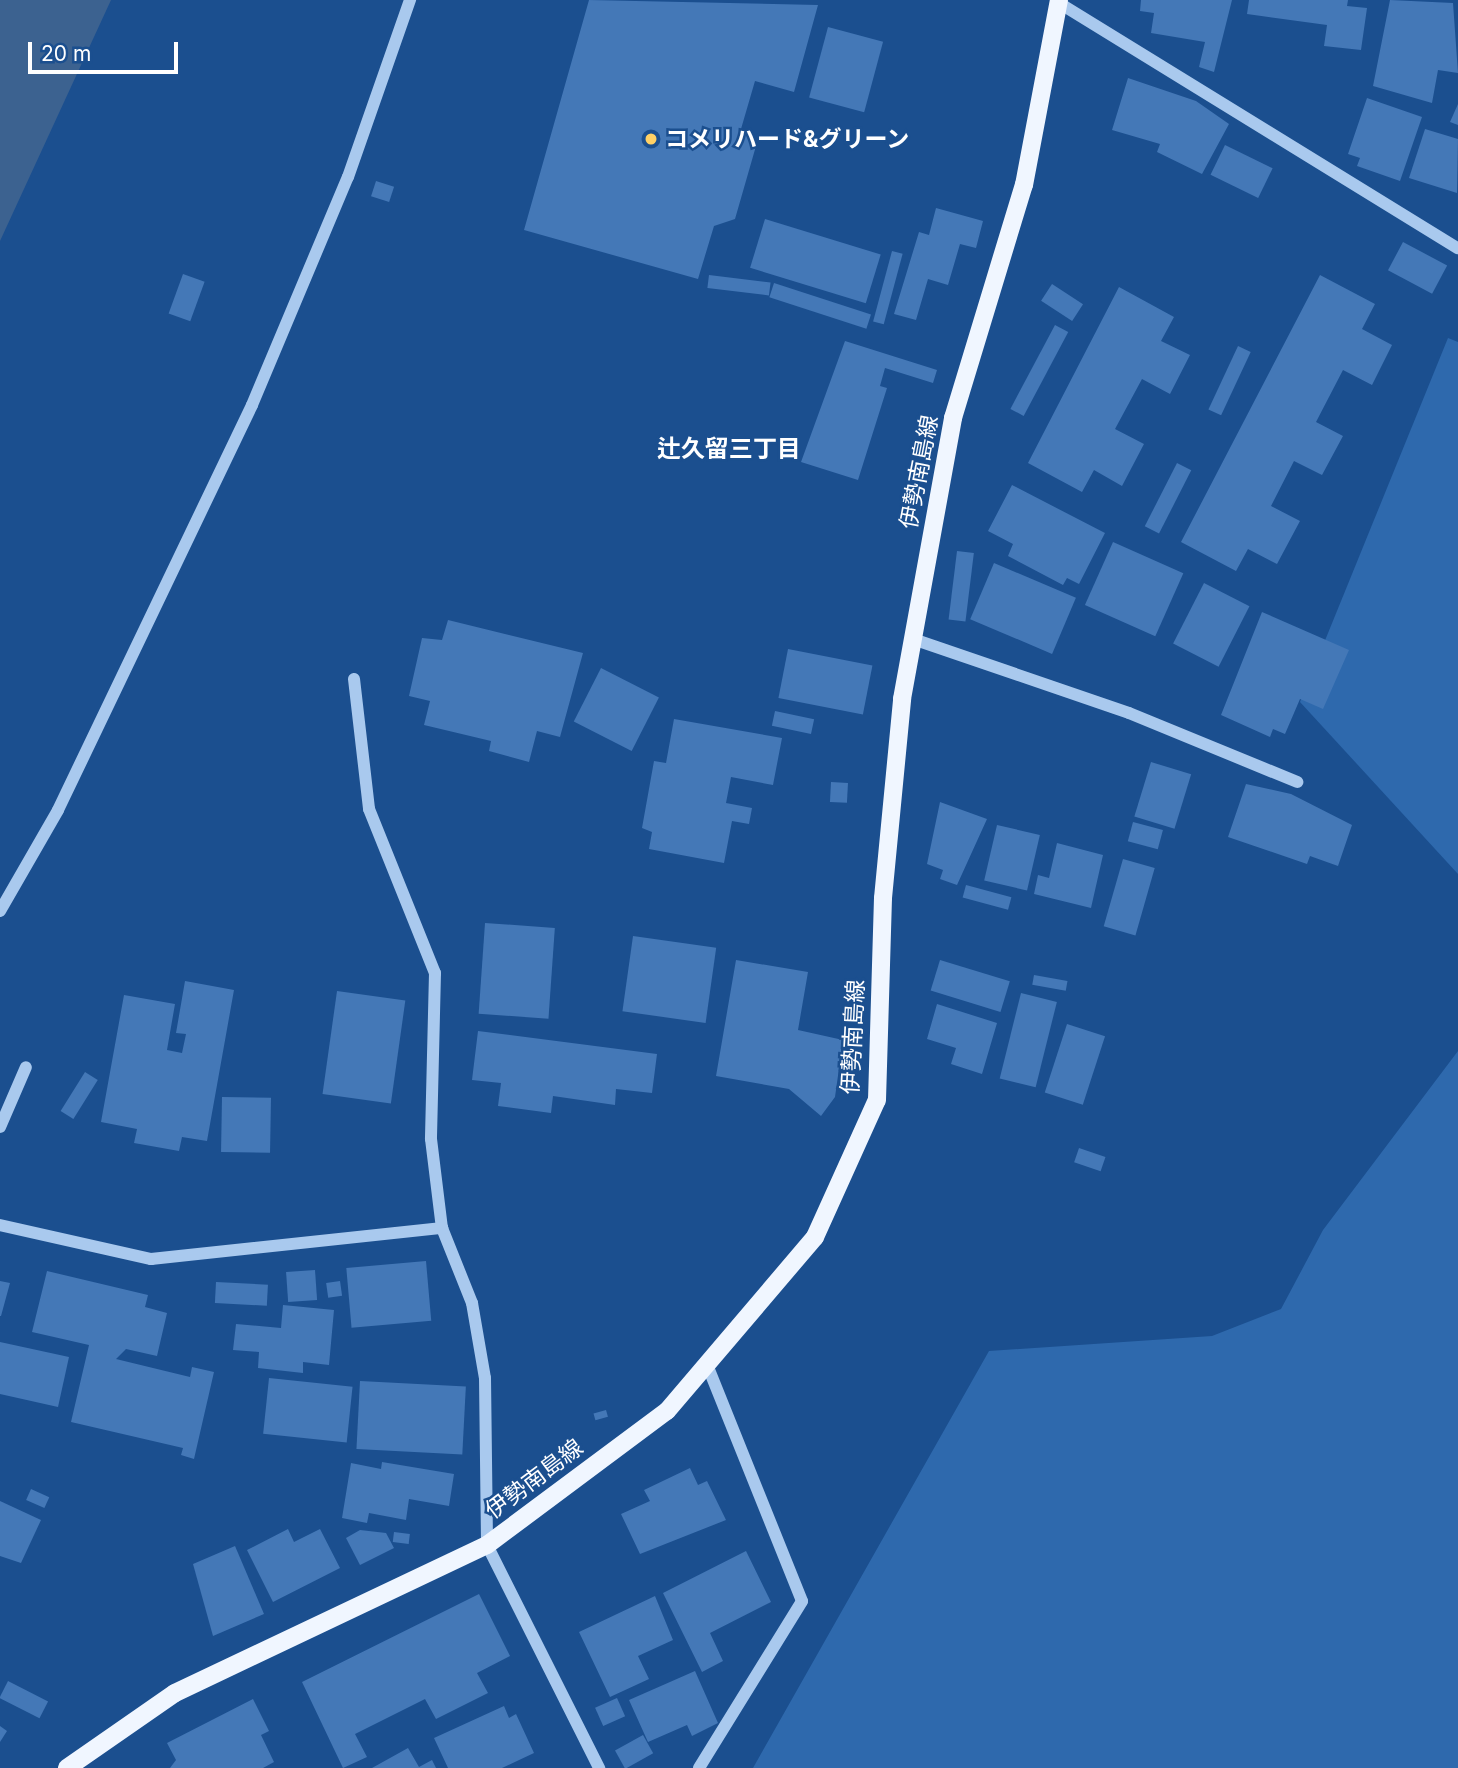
<!DOCTYPE html>
<meta charset="utf-8">
<style>
body{margin:0}
#map{position:relative;width:1458px;height:1768px;overflow:hidden;background:#1b4f8f;font-family:Inter,"Noto Sans JP",sans-serif}
div>[style]{position:absolute}
.green>*{inset:0;background:#2e69ad}
.water>*{inset:0;background:#3c6290}
.building>*{inset:0;background:#4478b7;transform-origin:0 0}
.minor>*{height:12px;margin:-6px;padding:0 6px;transform-origin:6px;border-radius:6px;background:#a9c9ee}
.major>*{height:18px;margin:-9px;padding:0 9px;transform-origin:9px;border-radius:9px;background:#f0f6ff}
.dots>*{width:19px;height:19px;translate:-50% -50%;box-sizing:border-box;border:4px solid #1b4f8f;border-radius:50%}
span{translate:-50% -50%;white-space:nowrap;text-align:center;line-height:1.15;-webkit-text-stroke:5px #1b4f8f;paint-order:stroke}
.poi-label{font-size:23px;color:#fff;font-weight:700}
.left{translate:0 -50%;text-align:left}
.street-label{font-size:23px;color:#fff}
.neighbourhood-label{font-size:24px;color:#fff;font-weight:700}
.scale{position:absolute;left:28px;top:42px;width:150px;height:32px;box-sizing:border-box;border:4px solid #fff;border-top:0;padding-left:9px;font-size:21px;line-height:24px;white-space:nowrap;color:#fff;-webkit-text-stroke:5px #1b4f8f;paint-order:stroke}
</style>
<div id="map">
<div class="green">
<div style="clip-path:polygon(1448px 338px,1458px 342px,1458px 874px,1300px 702px)"></div>
<div style="clip-path:polygon(1458px 1051px,1458px 1768px,753px 1768px,989px 1351px,1212px 1336px,1281px 1309px,1323px 1230px)"></div>
</div>
<div class="water">
<div style="clip-path:polygon(0 0,111px 0,0 241px)"></div>
</div>
<div class="building">
<div style="clip-path:polygon(589px 0,818px 5px,794px 92px,755px 81px,741px 129px,756px 146px,735px 219px,714px 226px,698px 279px,524px 230px)"></div>
<div style="clip-path:polygon(1141px 0,1232px 0,1214px 72px,1199px 67px,1205px 42px,1151px 33px,1154px 13px,1140px 11px)"></div>
<div style="clip-path:polygon(1249px 0,1348px 0,1347px 6px,1367px 8px,1361px 50px,1324px 46px,1327px 25px,1247px 14px)"></div>
<div style="clip-path:polygon(1390px 0,1453px 3px,1458px 73px,1438px 70px,1432px 103px,1373px 86px)"></div>
<div style="left:828px;top:27px;width:57px;height:73px;rotate:15deg"></div>
<div style="clip-path:polygon(1128px 78px,1196px 101px,1229px 124px,1202px 174px,1157px 152px,1160px 144px,1112px 130px)"></div>
<div style="clip-path:polygon(1367px 98px,1422px 117px,1400px 181px,1357px 166px,1360px 158px,1348px 154px)"></div>
<div style="clip-path:polygon(1458px 104px,1458px 125px,1450px 122px)"></div>
<div style="clip-path:polygon(1425px 129px,1458px 139px,1457px 193px,1409px 178px)"></div>
<div style="left:1225px;top:145px;width:53px;height:33px;rotate:26deg"></div>
<div style="left:376px;top:181px;width:19px;height:16px;rotate:18deg"></div>
<div style="clip-path:polygon(936px 208px,983px 221px,976px 248px,960px 244px,948px 285px,928px 279px,916px 320px,894px 314px,919px 232px,929px 235px)"></div>
<div style="left:765px;top:219px;width:121px;height:51px;rotate:17deg"></div>
<div style="left:1403px;top:242px;width:50px;height:32px;rotate:28deg"></div>
<div style="left:892px;top:251px;width:11px;height:73px;rotate:15deg"></div>
<div style="left:183px;top:274px;width:23px;height:42px;rotate:20deg"></div>
<div style="left:709px;top:275px;width:62px;height:13px;rotate:7deg"></div>
<div style="clip-path:polygon(1320px 275px,1375px 304px,1362px 329px,1392px 345px,1372px 385px,1343px 370px,1316px 422px,1343px 436px,1322px 475px,1294px 461px,1271px 506px,1300px 521px,1277px 564px,1248px 549px,1236px 571px,1181px 542px)"></div>
<div style="left:774px;top:283px;width:102px;height:15px;rotate:18deg"></div>
<div style="left:1052px;top:284px;width:37px;height:20px;rotate:33deg"></div>
<div style="clip-path:polygon(1119px 287px,1174px 317px,1161px 341px,1190px 355px,1170px 394px,1142px 379px,1115px 429px,1144px 444px,1122px 486px,1094px 470px,1082px 492px,1028px 463px)"></div>
<div style="left:1055px;top:325px;width:15px;height:95px;rotate:28deg"></div>
<div style="clip-path:polygon(845px 341px,937px 370px,933px 383px,885px 368px,880px 386px,887px 388px,858px 480px,801px 462px)"></div>
<div style="left:1238px;top:346px;width:14px;height:70px;rotate:25deg"></div>
<div style="left:1177px;top:463px;width:16px;height:71px;rotate:27deg"></div>
<div style="clip-path:polygon(1012px 485px,1105px 533px,1079px 584px,1067px 578px,1063px 585px,1008px 556px,1013px 544px,988px 531px)"></div>
<div style="left:1113px;top:542px;width:77px;height:69px;rotate:24deg"></div>
<div style="left:957px;top:551px;width:17px;height:69px;rotate:7deg"></div>
<div style="left:994px;top:563px;width:89px;height:61px;rotate:23deg"></div>
<div style="left:1204px;top:583px;width:51px;height:68px;rotate:27deg"></div>
<div style="clip-path:polygon(1262px 612px,1349px 650px,1323px 709px,1300px 699px,1285px 734px,1273px 729px,1270px 737px,1221px 715px)"></div>
<div style="clip-path:polygon(448px 620px,583px 653px,560px 737px,537px 731px,529px 762px,489px 751px,491px 741px,424px 725px,430px 701px,409px 696px,422px 638px,442px 640px)"></div>
<div style="left:788px;top:649px;width:86px;height:50px;rotate:11deg"></div>
<div style="left:601px;top:668px;width:65px;height:60px;rotate:27deg"></div>
<div style="left:775px;top:711px;width:40px;height:15px;rotate:12deg"></div>
<div style="clip-path:polygon(674px 719px,782px 738px,773px 785px,731px 777px,726px 803px,752px 808px,749px 824px,732px 821px,724px 863px,649px 849px,652px 832px,642px 828px,654px 761px,666px 763px)"></div>
<div style="left:1151px;top:762px;width:42px;height:57px;rotate:17deg"></div>
<div style="left:831px;top:782px;width:17px;height:20px;rotate:3deg"></div>
<div style="clip-path:polygon(1246px 784px,1291px 794px,1352px 825px,1338px 866px,1310px 856px,1307px 864px,1228px 837px)"></div>
<div style="clip-path:polygon(940px 802px,987px 819px,957px 885px,940px 879px,943px 870px,927px 864px)"></div>
<div style="left:1133px;top:822px;width:31px;height:20px;rotate:15deg"></div>
<div style="left:997px;top:825px;width:44px;height:57px;rotate:13deg"></div>
<div style="clip-path:polygon(1057px 843px,1103px 855px,1091px 908px,1034px 894px,1038px 875px,1049px 878px)"></div>
<div style="left:1123px;top:859px;width:33px;height:70px;rotate:16deg"></div>
<div style="left:966px;top:885px;width:47px;height:13px;rotate:15deg"></div>
<div style="left:485px;top:923px;width:70px;height:91px;rotate:4deg"></div>
<div style="left:633px;top:936px;width:84px;height:76px;rotate:8deg"></div>
<div style="clip-path:polygon(736px 960px,808px 972px,798px 1030px,843px 1040px,835px 1097px,821px 1116px,789px 1089px,716px 1076px)"></div>
<div style="left:940px;top:960px;width:73px;height:32px;rotate:17deg"></div>
<div style="left:1034px;top:975px;width:34px;height:10px;rotate:10deg"></div>
<div style="clip-path:polygon(185px 981px,234px 990px,207px 1141px,182px 1137px,179px 1151px,134px 1143px,137px 1129px,101px 1122px,124px 995px,175px 1004px,167px 1050px,182px 1053px,186px 1034px,176px 1033px)"></div>
<div style="left:337px;top:991px;width:69px;height:104px;rotate:8deg"></div>
<div style="left:1021px;top:993px;width:37px;height:88px;rotate:14deg"></div>
<div style="clip-path:polygon(937px 1004px,997px 1023px,982px 1074px,951px 1064px,956px 1048px,927px 1039px)"></div>
<div style="left:1067px;top:1024px;width:40px;height:72px;rotate:18deg"></div>
<div style="clip-path:polygon(478px 1031px,657px 1054px,652px 1093px,616px 1089px,615px 1105px,553px 1096px,551px 1113px,498px 1106px,501px 1083px,472px 1080px)"></div>
<div style="left:85px;top:1072px;width:15px;height:46px;rotate:32deg"></div>
<div style="left:222px;top:1097px;width:49px;height:55px;rotate:1deg"></div>
<div style="left:1079px;top:1148px;width:28px;height:15px;rotate:19deg"></div>
<div style="left:426px;top:1261px;width:60px;height:80px;rotate:85deg"></div>
<div style="left:315px;top:1270px;width:30px;height:29px;rotate:86deg"></div>
<div style="clip-path:polygon(47px 1271px,148px 1295px,145px 1307px,167px 1313px,157px 1356px,126px 1349px,116px 1359px,190px 1377px,192px 1367px,214px 1372px,194px 1459px,181px 1455px,183px 1448px,71px 1422px,89px 1345px,32px 1332px)"></div>
<div style="clip-path:polygon(0 1281px,10px 1283px,1px 1316px,0 1316px)"></div>
<div style="left:340px;top:1281px;width:15px;height:14px;rotate:82deg"></div>
<div style="left:216px;top:1282px;width:52px;height:21px;rotate:3deg"></div>
<div style="clip-path:polygon(283px 1305px,334px 1310px,329px 1365px,303px 1362px,303px 1373px,258px 1368px,259px 1352px,233px 1350px,236px 1324px,281px 1328px)"></div>
<div style="clip-path:polygon(0 1342px,69px 1357px,58px 1407px,0 1394px)"></div>
<div style="left:269px;top:1378px;width:84px;height:56px;rotate:6deg"></div>
<div style="left:360px;top:1381px;width:106px;height:68px;rotate:3deg"></div>
<div style="left:606px;top:1410px;width:7px;height:13px;rotate:74deg"></div>
<div style="clip-path:polygon(382px 1462px,454px 1474px,449px 1506px,409px 1499px,406px 1520px,369px 1513px,367px 1523px,342px 1518px,351px 1463px,381px 1469px)"></div>
<div style="clip-path:polygon(690px 1468px,698px 1485px,707px 1481px,726px 1520px,640px 1554px,621px 1514px,650px 1501px,644px 1490px)"></div>
<div style="left:31px;top:1489px;width:20px;height:12px;rotate:24deg"></div>
<div style="clip-path:polygon(0 1501px,41px 1520px,21px 1563px,0 1556px)"></div>
<div style="clip-path:polygon(288px 1529px,294px 1542px,320px 1529px,340px 1568px,273px 1602px,247px 1550px)"></div>
<div style="clip-path:polygon(360px 1530px,386px 1533px,394px 1548px,360px 1565px,346px 1538px)"></div>
<div style="left:394px;top:1532px;width:16px;height:10px;rotate:7deg"></div>
<div style="clip-path:polygon(235px 1546px,264px 1614px,213px 1636px,193px 1564px)"></div>
<div style="clip-path:polygon(746px 1551px,771px 1602px,710px 1633px,723px 1661px,702px 1672px,663px 1593px)"></div>
<div style="clip-path:polygon(479px 1594px,510px 1656px,477px 1673px,488px 1693px,436px 1719px,425px 1699px,355px 1734px,367px 1757px,343px 1768px,302px 1682px)"></div>
<div style="clip-path:polygon(655px 1596px,673px 1640px,638px 1656px,649px 1679px,610px 1697px,579px 1632px)"></div>
<div style="clip-path:polygon(695px 1671px,718px 1723px,692px 1736px,687px 1725px,648px 1742px,629px 1700px)"></div>
<div style="left:8px;top:1681px;width:45px;height:19px;rotate:27deg"></div>
<div style="left:617px;top:1698px;width:20px;height:24px;rotate:66deg"></div>
<div style="clip-path:polygon(253px 1699px,269px 1731px,261px 1735px,274px 1762px,263px 1768px,170px 1768px,176px 1760px,167px 1743px)"></div>
<div style="clip-path:polygon(504px 1706px,509px 1718px,516px 1714px,534px 1753px,502px 1768px,448px 1768px,434px 1738px)"></div>
<div style="clip-path:polygon(0 1726px,7px 1731px,0 1742px)"></div>
<div style="left:643px;top:1735px;width:21px;height:32px;rotate:61deg"></div>
<div style="clip-path:polygon(408px 1748px,419px 1767px,432px 1760px,436px 1768px,372px 1768px)"></div>
</div>
<div class="minor">
<div style="left:1059px;top:3px;width:468px;rotate:31.6deg"></div>
<div style="left:913px;top:639px;width:228px;rotate:18.9deg"></div>
<div style="left:1129px;top:713px;width:182px;rotate:22.3deg"></div>
<div style="left:354px;top:679px;width:131px;rotate:83.4deg"></div>
<div style="left:369px;top:809px;width:177px;rotate:68.1deg"></div>
<div style="left:435px;top:973px;width:166px;rotate:91.4deg"></div>
<div style="left:431px;top:1139px;width:90px;rotate:83deg"></div>
<div style="left:442px;top:1228px;width:81px;rotate:68.2deg"></div>
<div style="left:472px;top:1303px;width:76px;rotate:80.2deg"></div>
<div style="left:485px;top:1378px;width:167px;rotate:89.3deg"></div>
<div style="left:487px;top:1545px;width:250px;rotate:63.3deg"></div>
<div style="left:0;top:911px;width:116px;rotate:-60.1deg"></div>
<div style="left:58px;top:810px;width:449px;rotate:-64.4deg"></div>
<div style="left:252px;top:405px;width:247px;rotate:-67.2deg"></div>
<div style="left:348px;top:177px;width:188px;rotate:-70.7deg"></div>
<div style="left:0;top:1127px;width:65px;rotate:-66.6deg"></div>
<div style="left:0;top:1225px;width:155px;rotate:12.7deg"></div>
<div style="left:151px;top:1259px;width:293px;rotate:-6.1deg"></div>
<div style="left:699px;top:1768px;width:196px;rotate:-58.3deg"></div>
<div style="left:802px;top:1601px;width:254px;rotate:-111.9deg"></div>
</div>
<div class="major">
<div style="left:67px;top:1768px;width:131px;rotate:-34.8deg"></div>
<div style="left:175px;top:1693px;width:345px;rotate:-25.4deg"></div>
<div style="left:487px;top:1545px;width:224px;rotate:-36.7deg"></div>
<div style="left:667px;top:1411px;width:228px;rotate:-49.6deg"></div>
<div style="left:815px;top:1237px;width:150px;rotate:-65.7deg"></div>
<div style="left:877px;top:1100px;width:202px;rotate:-88.3deg"></div>
<div style="left:883px;top:898px;width:200px;rotate:-84.5deg"></div>
<div style="left:902px;top:699px;width:286px;rotate:-79.7deg"></div>
<div style="left:953px;top:418px;width:244px;rotate:-73.1deg"></div>
<div style="left:1024px;top:185px;width:188px;rotate:-79.3deg"></div>
</div>
<div class="dots">
<div style="left:651px;top:139px;background:#ffd166"></div>
</div>
<div class="poi-label">
<span class="left" style="left:665px;top:139px">コメリハード&amp;グリーン</span>
</div>
<div class="street-label">
<span style="left:919px;top:472px;rotate:-79deg">伊勢南島線</span>
<span style="left:853px;top:1037px;rotate:-87deg">伊勢南島線</span>
<span style="left:534px;top:1479px;rotate:-37deg">伊勢南島線</span>
</div>
<div class="neighbourhood-label">
<span style="left:729px;top:449px">辻久留三丁目</span>
</div>
<div class="scale">20 m</div>
</div>
